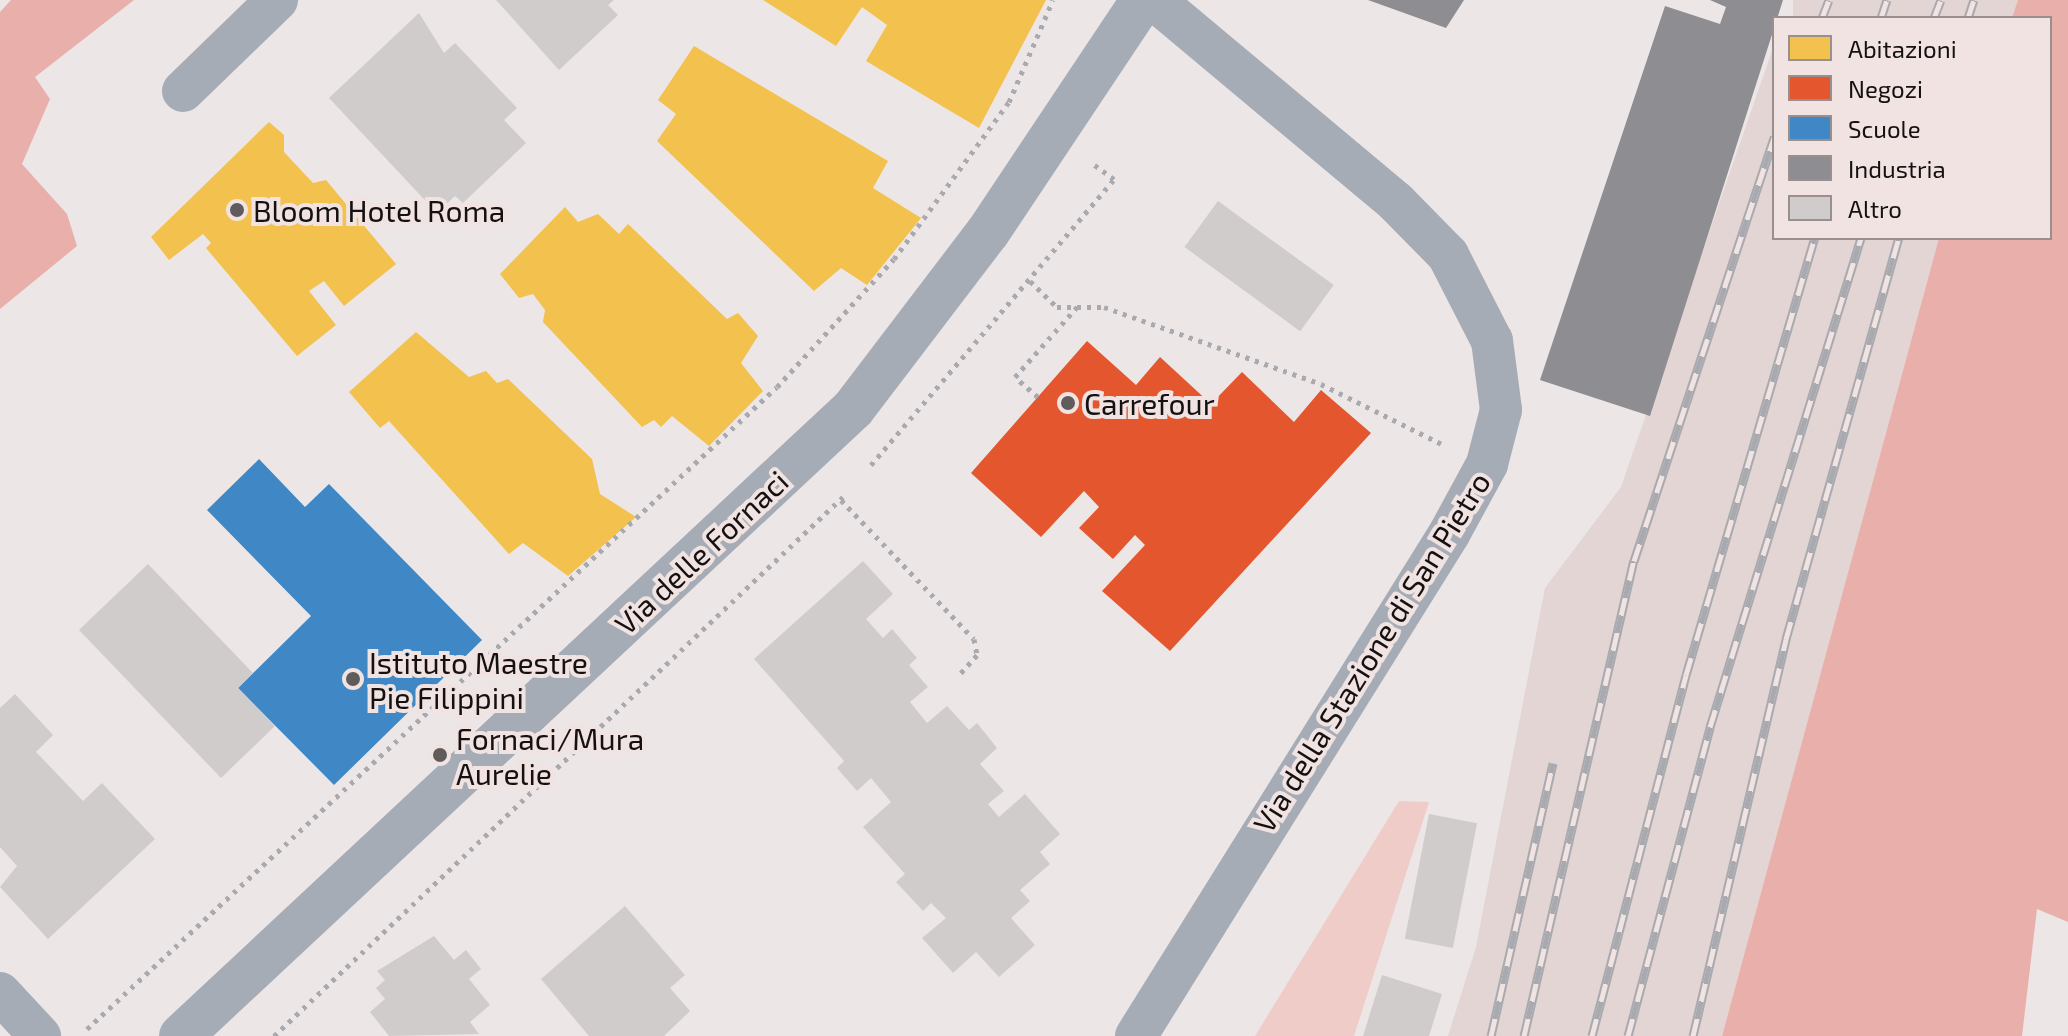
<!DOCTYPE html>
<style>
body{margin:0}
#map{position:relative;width:2068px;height:1036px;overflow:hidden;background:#ece6e6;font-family:"Exo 2",sans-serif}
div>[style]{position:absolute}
.built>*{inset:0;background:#e2d5d4;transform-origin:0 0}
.green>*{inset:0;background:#f0ccc8}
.forest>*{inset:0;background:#e9b0ab}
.homes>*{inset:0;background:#f2c14e}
.shops>*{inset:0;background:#e4572e}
.schools>*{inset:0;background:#3f88c5}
.industry>*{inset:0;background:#8d8d92}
.building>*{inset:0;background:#d1cccc;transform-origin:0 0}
.path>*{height:5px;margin-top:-2.5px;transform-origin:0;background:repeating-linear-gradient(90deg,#a9aaaf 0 4px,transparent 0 10px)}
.minor>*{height:42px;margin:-21px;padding:0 21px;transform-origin:21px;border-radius:21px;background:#a6acb6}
.tertiary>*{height:44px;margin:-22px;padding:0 22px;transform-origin:22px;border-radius:22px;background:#a6acb6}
.rail>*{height:9px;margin-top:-4.5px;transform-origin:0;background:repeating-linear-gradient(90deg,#f0e3e2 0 18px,#a9aaaf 0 36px);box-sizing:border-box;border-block:2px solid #a9aaaf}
.dots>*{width:22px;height:22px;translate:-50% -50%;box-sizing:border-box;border:4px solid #f0e3e2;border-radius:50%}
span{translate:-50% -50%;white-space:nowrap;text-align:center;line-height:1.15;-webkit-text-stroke:8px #f0e3e2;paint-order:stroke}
.poi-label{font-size:30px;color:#151111}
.left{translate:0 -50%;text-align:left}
.street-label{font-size:30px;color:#151111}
.legend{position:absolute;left:1772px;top:16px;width:280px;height:224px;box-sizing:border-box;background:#f0e3e2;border:2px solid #988f8e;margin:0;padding:10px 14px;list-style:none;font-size:24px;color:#151111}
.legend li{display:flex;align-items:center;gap:16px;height:40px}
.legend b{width:40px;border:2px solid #988f8e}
</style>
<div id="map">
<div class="built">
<div style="left:1793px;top:0;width:225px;height:20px"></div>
<div style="clip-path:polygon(1774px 45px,1774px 238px,1939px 238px,1722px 1036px,1448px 1036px,1476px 947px,1545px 588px,1621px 487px)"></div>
</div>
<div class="green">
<div style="clip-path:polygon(1399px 801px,1429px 802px,1354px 1036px,1255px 1036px)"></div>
</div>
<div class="forest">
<div style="clip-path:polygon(11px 0,134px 0,35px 77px,50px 99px,22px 164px,67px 214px,77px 246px,0 309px,0 12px)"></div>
<div style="clip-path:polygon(2018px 0,2068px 0,2068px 922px,2037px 909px,2022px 1036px,1722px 1036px,1939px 238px,2050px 238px,2050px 18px,2012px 18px)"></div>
</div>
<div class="homes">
<div style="clip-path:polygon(763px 0,1046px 0,979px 128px,866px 61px,887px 25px,862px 7px,836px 46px)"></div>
<div style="clip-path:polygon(694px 46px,888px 161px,873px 188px,921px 218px,867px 285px,841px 268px,814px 291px,657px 141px,676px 114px,658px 100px)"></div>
<div style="clip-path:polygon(269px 122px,284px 135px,284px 152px,313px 183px,326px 180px,396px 264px,344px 306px,324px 281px,309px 291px,336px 325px,297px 356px,206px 248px,211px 243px,203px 234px,169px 260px,151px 237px)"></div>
<div style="clip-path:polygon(565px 207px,578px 222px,598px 214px,619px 234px,628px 224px,727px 319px,738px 313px,758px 336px,741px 363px,763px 391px,709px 446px,672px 416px,661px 427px,654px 420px,642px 427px,543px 322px,545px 310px,533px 294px,519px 298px,500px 274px)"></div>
<div style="clip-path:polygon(416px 332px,469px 377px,486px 371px,497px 383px,508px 379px,592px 459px,600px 494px,636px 517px,568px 576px,523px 543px,509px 554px,389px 421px,380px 428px,349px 392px)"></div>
</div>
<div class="shops">
<div style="clip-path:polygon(1087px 341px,1136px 385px,1160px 357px,1211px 404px,1242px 372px,1294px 422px,1321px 390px,1371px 433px,1170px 651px,1102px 591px,1145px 545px,1135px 535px,1113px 559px,1079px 528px,1099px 507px,1084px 491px,1041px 537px,971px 473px)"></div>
</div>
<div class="schools">
<div style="clip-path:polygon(259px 459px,305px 507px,329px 484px,482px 640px,334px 785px,238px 688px,311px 616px,207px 510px)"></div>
</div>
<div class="industry">
<div style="clip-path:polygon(1368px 0,1464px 0,1446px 28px)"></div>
<div style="clip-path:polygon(1710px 0,1783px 0,1650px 416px,1540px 380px,1665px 6px,1720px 24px,1726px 7px)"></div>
</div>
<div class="building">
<div style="clip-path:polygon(496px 0,614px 0,608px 5px,618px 15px,559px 70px)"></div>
<div style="clip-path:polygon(419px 13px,444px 53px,455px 43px,517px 108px,504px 120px,526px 143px,463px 203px,455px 196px,437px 213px,329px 98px)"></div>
<div style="left:1218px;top:201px;width:143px;height:57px;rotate:36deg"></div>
<div style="clip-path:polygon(863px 561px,893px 594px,866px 619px,883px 638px,892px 629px,917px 658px,909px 665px,928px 687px,910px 702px,927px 723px,947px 706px,969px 730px,977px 723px,997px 748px,980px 764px,1004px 791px,988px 804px,999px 817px,1025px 794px,1060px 834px,1040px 852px,1050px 864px,1020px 890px,1030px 901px,1011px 918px,1035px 945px,999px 977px,976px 952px,953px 973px,922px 938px,946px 918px,931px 903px,923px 911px,896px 882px,905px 874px,863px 827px,891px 802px,871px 778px,857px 791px,837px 768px,844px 761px,754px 659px)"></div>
<div style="clip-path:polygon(148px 564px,253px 673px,238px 688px,275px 726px,221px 778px,79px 630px)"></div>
<div style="clip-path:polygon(15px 694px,53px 735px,36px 752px,83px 801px,102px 783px,155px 839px,48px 939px,0 887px,17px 866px,0 847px,0 708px)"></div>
<div style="left:1429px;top:814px;width:49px;height:127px;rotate:11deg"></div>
<div style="clip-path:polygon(625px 906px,685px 975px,670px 988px,690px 1011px,664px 1036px,589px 1036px,541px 979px)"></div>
<div style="clip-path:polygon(434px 936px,454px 960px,466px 950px,481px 969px,469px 979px,490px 1005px,470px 1022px,479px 1034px,389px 1036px,370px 1012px,385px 999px,376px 988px,385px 980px,377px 971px)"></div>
<div style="clip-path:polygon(1382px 975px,1442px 994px,1429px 1036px,1363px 1036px)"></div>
</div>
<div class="path">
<div style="left:1009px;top:102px;width:111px;rotate:-66.7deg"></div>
<div style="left:1030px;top:281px;width:37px;rotate:44deg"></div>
<div style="left:1057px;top:307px;width:47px"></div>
<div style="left:1104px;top:307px;width:230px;rotate:19.5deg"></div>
<div style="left:1321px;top:384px;width:137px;rotate:26.4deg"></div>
<div style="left:1038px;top:397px;width:30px;rotate:-139deg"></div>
<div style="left:1015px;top:377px;width:94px;rotate:-48.5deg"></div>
<div style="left:871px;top:465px;width:375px;rotate:-49.6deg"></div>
<div style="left:1114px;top:179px;width:29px;rotate:-144deg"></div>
<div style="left:841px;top:500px;width:192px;rotate:46.3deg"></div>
<div style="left:974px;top:639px;width:16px;rotate:79deg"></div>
<div style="left:977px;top:655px;width:27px;rotate:132deg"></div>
<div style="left:87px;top:1029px;width:942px;rotate:-42.94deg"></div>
<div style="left:777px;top:387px;width:173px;rotate:-47.6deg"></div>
<div style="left:894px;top:259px;width:195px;rotate:-53.8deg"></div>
<div style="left:274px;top:1036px;width:788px;rotate:-43.46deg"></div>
</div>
<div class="minor">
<div style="left:183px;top:91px;width:131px;rotate:-44.1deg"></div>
<div style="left:0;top:993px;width:59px;rotate:47.1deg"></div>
<div style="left:1136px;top:1036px;width:592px;rotate:-58.06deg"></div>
<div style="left:1449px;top:534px;width:80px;rotate:-61.5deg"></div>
<div style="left:1487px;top:464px;width:56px;rotate:-75.5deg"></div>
<div style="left:1501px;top:410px;width:70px;rotate:-97.4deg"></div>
<div style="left:1492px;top:341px;width:97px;rotate:-117.1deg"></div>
<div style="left:1448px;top:255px;width:74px;rotate:-134.5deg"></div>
<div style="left:1396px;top:202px;width:315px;rotate:-140.1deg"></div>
</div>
<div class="tertiary">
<div style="left:181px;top:1036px;width:919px;rotate:-43.02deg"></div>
<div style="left:853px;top:409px;width:223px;rotate:-52.7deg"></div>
<div style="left:988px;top:232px;width:279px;rotate:-56.3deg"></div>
</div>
<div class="rail">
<div style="left:1822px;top:18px;width:19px;rotate:-69deg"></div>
<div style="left:1881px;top:18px;width:19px;rotate:-72deg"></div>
<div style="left:1934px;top:18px;width:19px;rotate:-69deg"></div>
<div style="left:1968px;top:18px;width:19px;rotate:-72deg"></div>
<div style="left:1491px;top:1036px;width:280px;rotate:-77.2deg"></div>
<div style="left:1524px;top:1036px;width:488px;rotate:-77deg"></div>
<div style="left:1634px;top:561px;width:447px;rotate:-71.7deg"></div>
<div style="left:1592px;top:1036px;width:373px;rotate:-75.4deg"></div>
<div style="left:1686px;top:675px;width:456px;rotate:-73.6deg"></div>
<div style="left:1628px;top:1036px;width:320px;rotate:-75.1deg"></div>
<div style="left:1710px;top:727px;width:512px;rotate:-72.84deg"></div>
<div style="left:1693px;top:1036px;width:408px;rotate:-76.8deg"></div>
<div style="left:1786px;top:639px;width:417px;rotate:-74.3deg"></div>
</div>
<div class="dots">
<div style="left:237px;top:210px;background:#605c5c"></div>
<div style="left:1068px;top:403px;background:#605c5c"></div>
<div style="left:353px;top:679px;background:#605c5c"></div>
<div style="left:440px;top:755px;background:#605c5c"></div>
</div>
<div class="poi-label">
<span class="left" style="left:253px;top:210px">Bloom Hotel Roma</span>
<span class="left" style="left:1084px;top:403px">Carrefour</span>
<span class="left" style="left:369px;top:679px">Istituto Maestre<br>Pie Filippini</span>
<span class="left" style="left:456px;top:755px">Fornaci/Mura<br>Aurelie</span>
</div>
<div class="street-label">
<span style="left:701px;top:552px;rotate:-43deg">Via delle Fornaci</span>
<span style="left:1371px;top:652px;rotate:-58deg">Via della Stazione di San Pietro</span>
</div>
<ul class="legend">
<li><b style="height:22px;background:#f2c14e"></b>Abitazioni</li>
<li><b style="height:22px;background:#e4572e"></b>Negozi</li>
<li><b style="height:22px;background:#3f88c5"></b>Scuole</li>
<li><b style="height:22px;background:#8d8d92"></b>Industria</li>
<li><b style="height:22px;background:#d1cccc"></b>Altro</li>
</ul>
</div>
